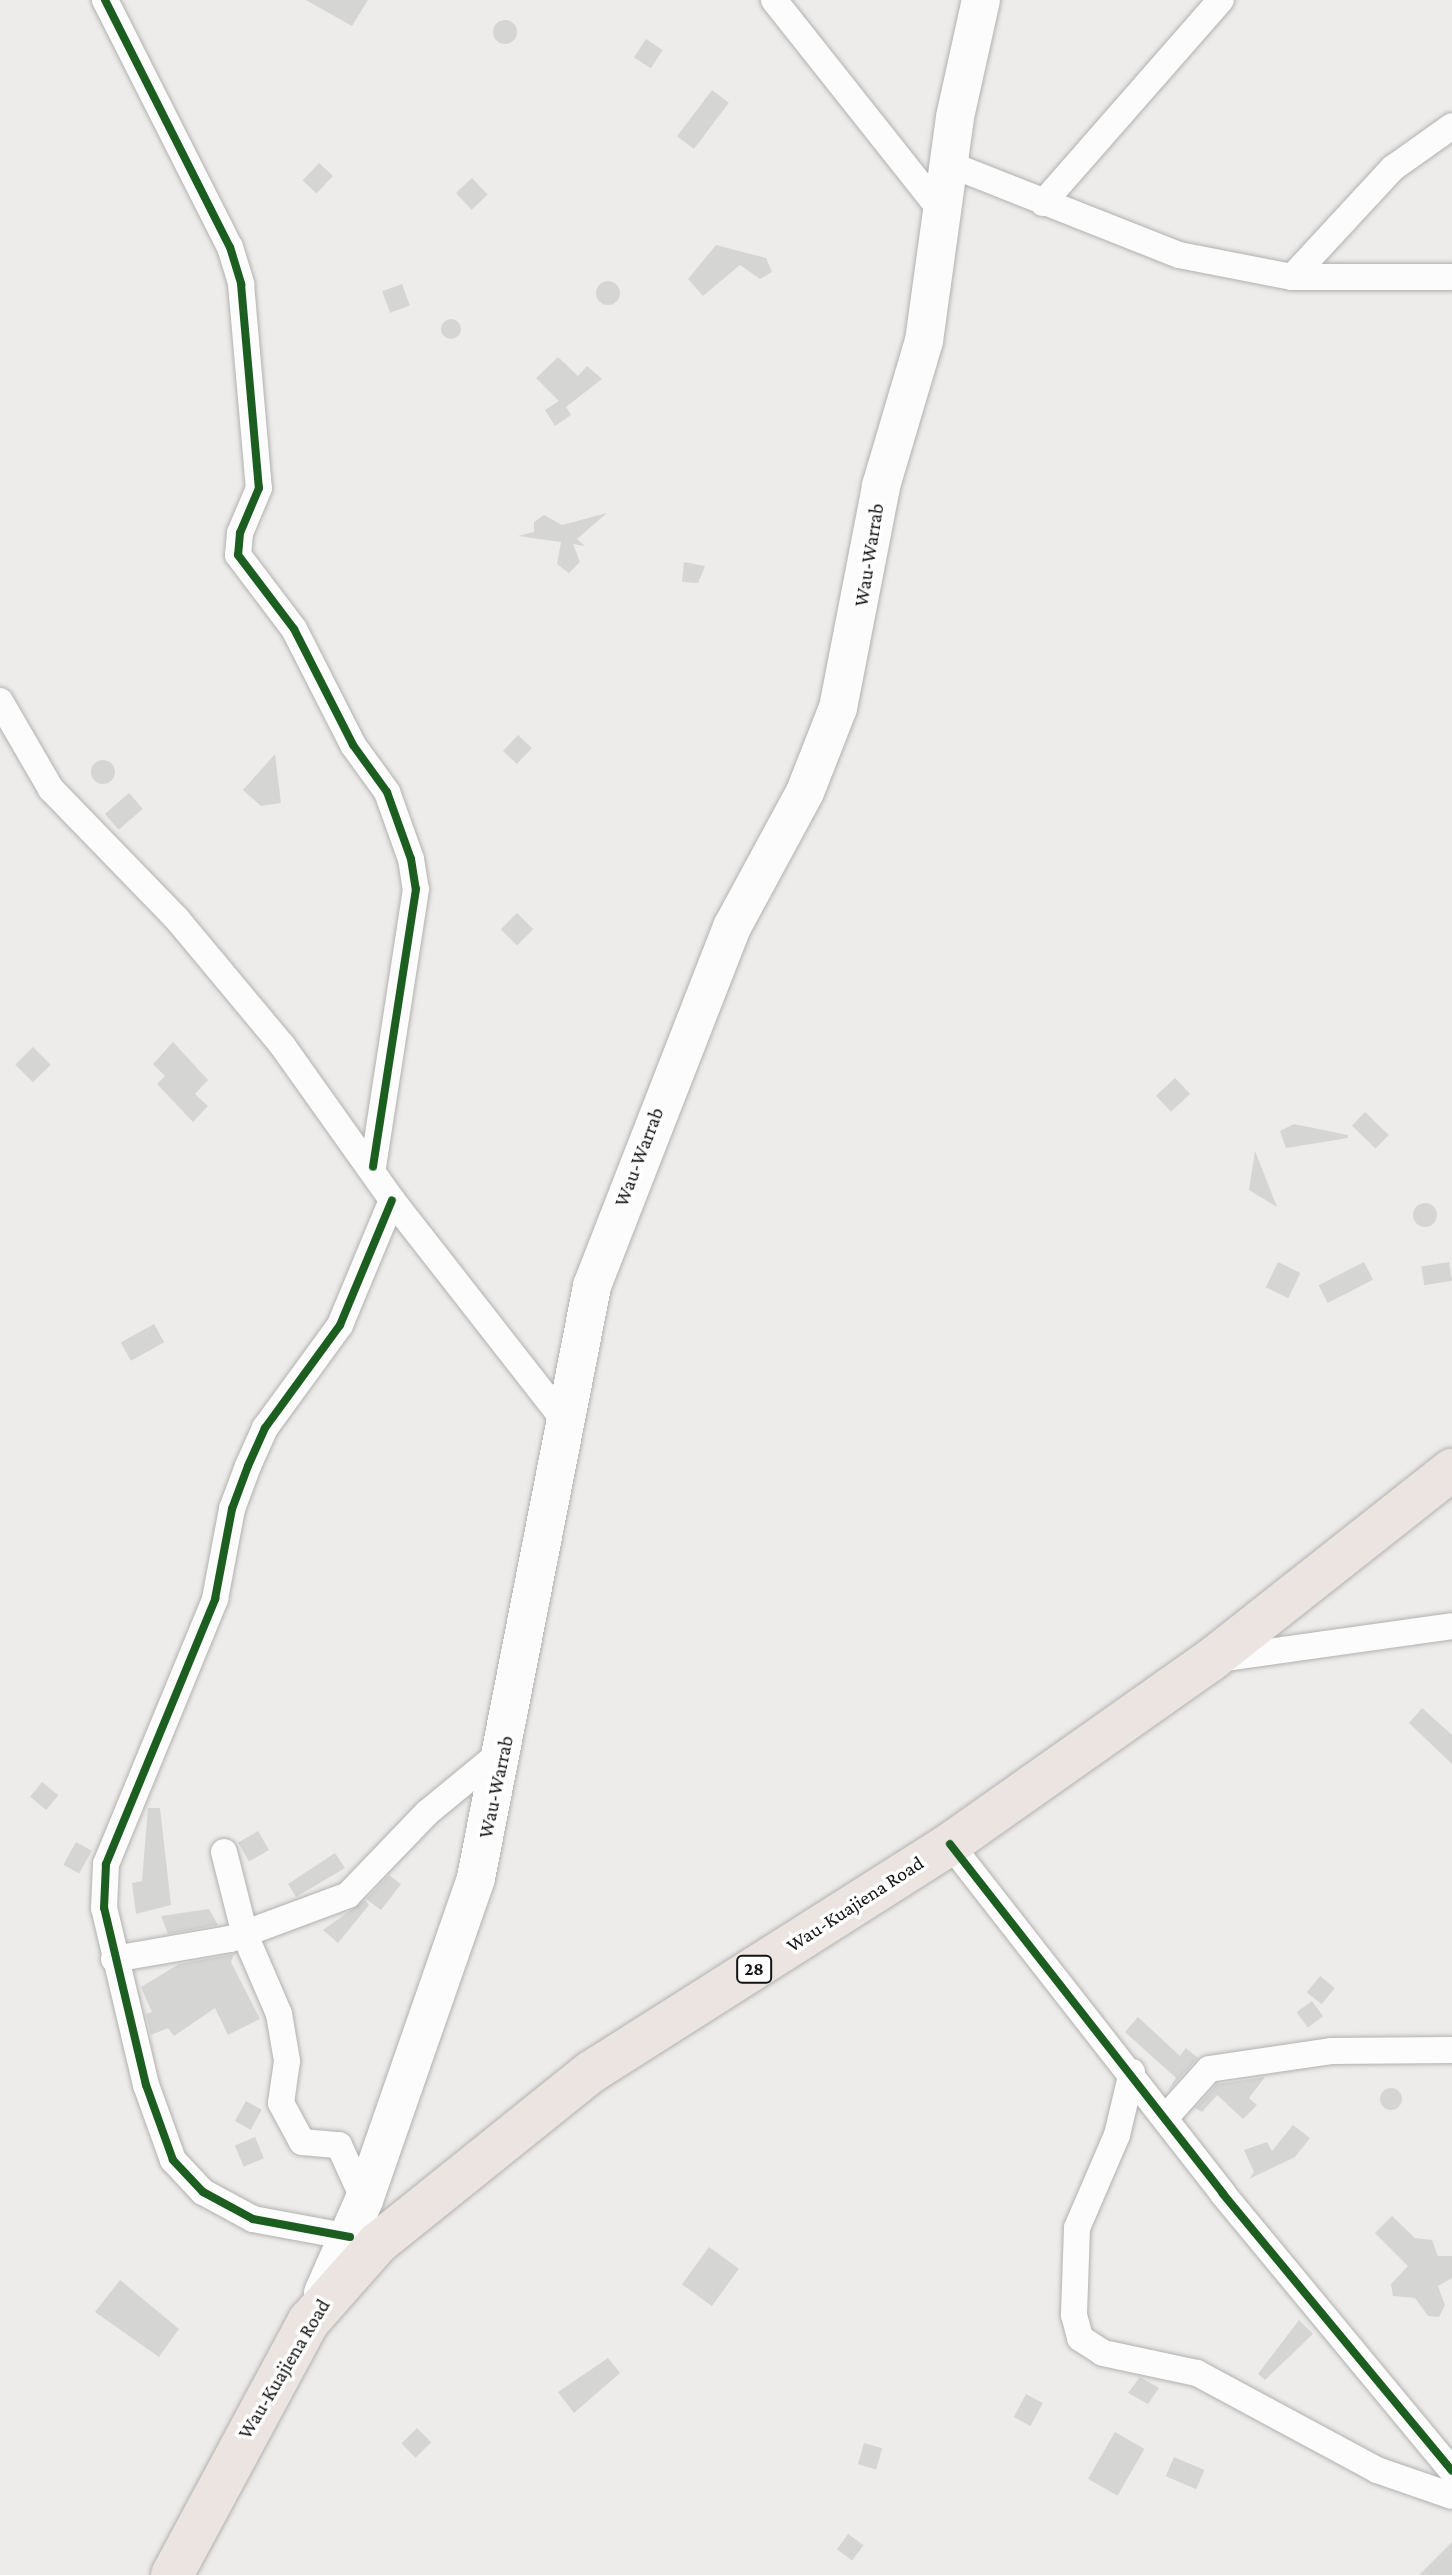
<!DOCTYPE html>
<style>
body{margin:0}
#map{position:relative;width:1452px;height:2575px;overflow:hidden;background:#edecea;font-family:"Crimson Pro",serif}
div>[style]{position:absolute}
.building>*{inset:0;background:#d5d5d3;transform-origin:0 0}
.round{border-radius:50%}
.roads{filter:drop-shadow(0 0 2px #b2b1b0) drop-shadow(0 0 2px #b2b1b0)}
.minor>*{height:26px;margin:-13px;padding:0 13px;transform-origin:13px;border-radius:13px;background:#fcfcfc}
.secondary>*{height:38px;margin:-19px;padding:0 19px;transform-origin:19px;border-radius:19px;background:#fcfcfc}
.primary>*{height:42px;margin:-21px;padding:0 21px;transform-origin:21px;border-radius:21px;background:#ece4e1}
.cycleway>*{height:8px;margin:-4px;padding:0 4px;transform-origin:4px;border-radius:4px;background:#1b5e20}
span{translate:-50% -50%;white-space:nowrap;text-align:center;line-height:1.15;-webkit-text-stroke:7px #fff;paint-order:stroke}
.shield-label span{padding:2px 6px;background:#fff;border:2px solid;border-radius:6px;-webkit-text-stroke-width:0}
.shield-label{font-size:18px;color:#141413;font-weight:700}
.street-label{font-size:20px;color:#141413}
</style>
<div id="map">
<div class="building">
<div style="clip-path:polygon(306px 0,368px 0,352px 26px)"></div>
<div class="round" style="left:493px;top:20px;width:24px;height:24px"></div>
<div style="left:646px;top:39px;width:20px;height:22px;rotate:33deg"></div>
<div style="left:712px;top:90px;width:21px;height:58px;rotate:37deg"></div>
<div style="left:319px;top:163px;width:19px;height:24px;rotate:43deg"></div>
<div style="left:472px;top:178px;width:23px;height:22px;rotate:47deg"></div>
<div style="clip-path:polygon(716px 245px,766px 258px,772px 272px,760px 279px,740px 265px,703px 296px,688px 279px)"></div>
<div class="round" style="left:596px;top:281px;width:24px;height:24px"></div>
<div style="left:402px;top:284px;width:23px;height:21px;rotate:70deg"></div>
<div class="round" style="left:441px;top:319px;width:20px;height:20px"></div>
<div style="clip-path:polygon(558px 357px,578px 376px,587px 366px,602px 379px,566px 407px,571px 415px,555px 426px,545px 410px,559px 401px,536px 378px)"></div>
<div style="clip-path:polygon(607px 513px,577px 539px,585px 546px,573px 544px,580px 562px,569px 573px,557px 564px,561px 542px,518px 536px,534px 532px,534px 522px,544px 515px,562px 525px)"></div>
<div style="clip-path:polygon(684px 562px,705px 566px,698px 583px,682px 582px)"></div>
<div style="left:518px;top:735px;width:19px;height:22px;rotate:43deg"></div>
<div style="clip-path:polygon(275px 754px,281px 803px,261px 806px,243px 790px)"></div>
<div class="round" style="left:91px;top:760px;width:24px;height:24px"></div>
<div style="left:129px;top:793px;width:21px;height:32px;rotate:49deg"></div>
<div style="left:517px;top:913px;width:23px;height:23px;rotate:45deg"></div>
<div style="clip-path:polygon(173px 1042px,208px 1080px,195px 1094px,208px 1106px,193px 1122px,157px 1084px,165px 1076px,153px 1064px)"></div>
<div style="left:33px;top:1047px;width:25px;height:25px;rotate:45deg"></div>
<div style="left:1175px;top:1078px;width:22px;height:26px;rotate:47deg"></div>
<div style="left:1365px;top:1112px;width:33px;height:19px;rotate:44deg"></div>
<div style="clip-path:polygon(1294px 1124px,1348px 1135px,1348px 1138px,1286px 1148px,1280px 1131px)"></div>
<div style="clip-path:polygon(1255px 1151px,1277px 1207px,1249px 1190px)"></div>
<div class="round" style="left:1413px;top:1203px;width:24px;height:24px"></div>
<div style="left:1278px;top:1262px;width:25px;height:28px;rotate:26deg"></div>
<div style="left:1364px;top:1262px;width:20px;height:51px;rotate:63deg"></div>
<div style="left:1449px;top:1262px;width:19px;height:28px;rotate:81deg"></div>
<div style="left:154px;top:1324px;width:21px;height:38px;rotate:61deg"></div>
<div style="clip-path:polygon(1422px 1708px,1452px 1735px,1452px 1764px,1409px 1723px)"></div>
<div style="left:42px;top:1782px;width:21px;height:19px;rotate:39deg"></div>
<div style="clip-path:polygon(148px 1808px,160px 1808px,171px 1905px,136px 1914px,132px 1883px,142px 1881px)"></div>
<div style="left:258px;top:1831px;width:22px;height:23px;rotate:60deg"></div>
<div style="left:76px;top:1842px;width:18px;height:26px;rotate:29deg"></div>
<div style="clip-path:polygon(335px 1853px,345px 1868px,296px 1897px,288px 1884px)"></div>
<div style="clip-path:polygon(389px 1875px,401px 1884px,381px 1910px,366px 1899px)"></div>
<div style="clip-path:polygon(365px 1900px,369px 1905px,338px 1943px,323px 1930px)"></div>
<div style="clip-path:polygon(209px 1909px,218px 1925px,168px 1934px,161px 1916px)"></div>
<div style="clip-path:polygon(234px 1954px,231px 1962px,260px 2019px,228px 2035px,215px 2008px,174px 2036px,168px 2028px,151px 2035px,146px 2014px,152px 2012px,141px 1987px,179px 1964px)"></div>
<div style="left:1320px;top:1976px;width:19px;height:21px;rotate:39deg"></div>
<div style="left:1312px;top:2001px;width:19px;height:19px;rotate:54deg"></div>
<div style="clip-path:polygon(1138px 2017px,1180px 2056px,1186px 2048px,1198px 2058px,1168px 2091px,1176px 2078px,1125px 2032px)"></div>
<div style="clip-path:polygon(1265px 2077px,1249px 2098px,1257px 2105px,1243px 2119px,1217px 2095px,1202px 2112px,1195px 2108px,1217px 2084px)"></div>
<div class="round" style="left:1380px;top:2088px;width:22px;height:22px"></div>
<div style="left:246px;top:2101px;width:18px;height:23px;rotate:29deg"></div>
<div style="clip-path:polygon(1293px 2125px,1310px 2138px,1295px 2157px,1249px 2179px,1254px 2172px,1244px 2150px,1267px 2142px,1272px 2151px)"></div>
<div style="left:255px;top:2137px;width:23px;height:22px;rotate:67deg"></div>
<div style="clip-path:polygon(1392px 2216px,1415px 2238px,1432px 2240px,1438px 2256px,1452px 2256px,1452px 2278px,1438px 2286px,1445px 2305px,1439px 2317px,1428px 2316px,1415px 2298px,1393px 2296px,1391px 2284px,1408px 2266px,1375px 2233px)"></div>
<div style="left:709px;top:2247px;width:37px;height:46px;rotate:36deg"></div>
<div style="clip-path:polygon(120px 2280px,179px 2329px,159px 2357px,95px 2312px)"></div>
<div style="clip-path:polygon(1299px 2320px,1313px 2334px,1265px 2380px,1258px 2374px)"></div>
<div style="clip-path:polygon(608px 2358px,620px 2373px,574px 2413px,558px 2392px)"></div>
<div style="clip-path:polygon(1140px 2377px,1159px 2388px,1148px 2404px,1128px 2393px)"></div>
<div style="left:1026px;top:2394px;width:19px;height:26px;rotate:28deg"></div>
<div style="left:417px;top:2428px;width:20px;height:22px;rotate:45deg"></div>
<div style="left:1115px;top:2432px;width:34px;height:54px;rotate:30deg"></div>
<div style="left:864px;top:2443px;width:19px;height:22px;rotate:16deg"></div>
<div style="left:1174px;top:2457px;width:33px;height:21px;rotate:23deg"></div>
<div style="left:848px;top:2534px;width:19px;height:19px;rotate:36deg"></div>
<div style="clip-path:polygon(1452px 2542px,1452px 2575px,1419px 2575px)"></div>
</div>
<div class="roads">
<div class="minor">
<div style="left:105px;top:0;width:277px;rotate:63.2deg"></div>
<div style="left:230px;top:247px;width:39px;rotate:73deg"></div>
<div style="left:241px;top:284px;width:205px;rotate:85deg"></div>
<div style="left:259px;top:488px;width:49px;rotate:112.9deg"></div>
<div style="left:240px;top:533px;width:22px;rotate:95deg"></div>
<div style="left:238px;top:555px;width:93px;rotate:52.9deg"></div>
<div style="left:294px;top:629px;width:130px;rotate:63deg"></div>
<div style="left:353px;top:745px;width:58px;rotate:54.1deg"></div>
<div style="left:387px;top:792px;width:71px;rotate:70.3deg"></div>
<div style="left:411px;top:859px;width:30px;rotate:81deg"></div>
<div style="left:416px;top:889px;width:281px;rotate:98.8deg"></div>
<div style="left:774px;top:0;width:270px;rotate:51.6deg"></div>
<div style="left:949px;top:164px;width:247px;rotate:21.6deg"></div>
<div style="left:1179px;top:255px;width:115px;rotate:11deg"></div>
<div style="left:1292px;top:277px;width:160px"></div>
<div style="left:1043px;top:203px;width:270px;rotate:-48.8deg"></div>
<div style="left:1292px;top:277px;width:149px;rotate:-47.2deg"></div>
<div style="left:1393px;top:168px;width:72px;rotate:-35.4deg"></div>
<div style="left:0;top:701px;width:102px;rotate:59.9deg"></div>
<div style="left:51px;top:789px;width:181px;rotate:45.9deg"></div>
<div style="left:177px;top:919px;width:164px;rotate:50.2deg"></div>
<div style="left:282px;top:1045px;width:190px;rotate:54.6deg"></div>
<div style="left:392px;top:1200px;width:279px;rotate:52deg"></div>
<div style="left:1218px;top:1659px;width:236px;rotate:-8deg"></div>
<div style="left:950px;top:1844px;width:444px;rotate:52deg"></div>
<div style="left:1223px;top:2194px;width:359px;rotate:50.4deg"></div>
<div style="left:224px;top:1852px;width:86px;rotate:75.8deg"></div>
<div style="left:245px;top:1935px;width:86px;rotate:66.7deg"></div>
<div style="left:279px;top:2014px;width:48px;rotate:80.3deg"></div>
<div style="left:287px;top:2061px;width:42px;rotate:98.1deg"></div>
<div style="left:281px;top:2103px;width:44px;rotate:61.7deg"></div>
<div style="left:302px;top:2142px;width:37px;rotate:5deg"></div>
<div style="left:339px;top:2145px;width:60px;rotate:65.6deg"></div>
<div style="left:114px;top:1959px;width:118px;rotate:-9.8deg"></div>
<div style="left:230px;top:1939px;width:126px;rotate:-20.4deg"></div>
<div style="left:348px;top:1895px;width:115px;rotate:-46.1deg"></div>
<div style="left:428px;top:1812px;width:101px;rotate:-39.4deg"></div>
<div style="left:1132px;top:2072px;width:65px;rotate:103.4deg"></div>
<div style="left:1117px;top:2135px;width:101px;rotate:113.3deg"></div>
<div style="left:1077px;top:2228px;width:87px;rotate:92deg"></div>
<div style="left:1074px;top:2315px;width:24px;rotate:75deg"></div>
<div style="left:1080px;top:2338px;width:27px;rotate:33deg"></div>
<div style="left:1103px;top:2353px;width:96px;rotate:12deg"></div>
<div style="left:1197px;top:2373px;width:204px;rotate:28.3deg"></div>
<div style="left:1377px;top:2470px;width:79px;rotate:19.1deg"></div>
<div style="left:1166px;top:2117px;width:64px;rotate:-48.1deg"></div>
<div style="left:1209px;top:2069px;width:123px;rotate:-8.4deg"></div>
<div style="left:1331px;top:2051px;width:121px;rotate:-0.5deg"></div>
<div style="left:350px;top:2237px;width:99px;rotate:-169.5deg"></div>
<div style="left:253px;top:2219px;width:57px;rotate:-151.6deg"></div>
<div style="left:203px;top:2192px;width:44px;rotate:-133.2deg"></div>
<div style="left:173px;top:2160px;width:80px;rotate:-109.8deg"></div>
<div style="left:146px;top:2085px;width:182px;rotate:-103.3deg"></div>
<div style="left:104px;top:1908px;width:44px;rotate:-87.4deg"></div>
<div style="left:106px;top:1864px;width:287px;rotate:-67.6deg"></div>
<div style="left:215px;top:1599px;width:92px;rotate:-79.3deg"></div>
<div style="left:232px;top:1509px;width:46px;rotate:-69.6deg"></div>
<div style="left:248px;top:1466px;width:42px;rotate:-65.9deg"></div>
<div style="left:265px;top:1428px;width:127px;rotate:-53.9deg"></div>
<div style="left:340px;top:1325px;width:135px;rotate:-67.4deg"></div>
</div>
<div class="secondary">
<div style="left:323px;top:2293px;width:102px;rotate:-66.2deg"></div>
<div style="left:364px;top:2200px;width:341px;rotate:-70.8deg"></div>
<div style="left:476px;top:1878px;width:603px;rotate:-78.91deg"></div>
<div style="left:592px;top:1286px;width:385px;rotate:-68.7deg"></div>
<div style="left:732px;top:927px;width:153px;rotate:-61.6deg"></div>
<div style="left:805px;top:792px;width:90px;rotate:-68.6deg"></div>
<div style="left:838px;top:708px;width:226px;rotate:-79deg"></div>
<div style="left:881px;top:486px;width:151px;rotate:-73.5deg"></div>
<div style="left:924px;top:341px;width:226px;rotate:-82.1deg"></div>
<div style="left:955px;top:117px;width:120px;rotate:-77.5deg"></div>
</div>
<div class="primary">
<div style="left:172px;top:2575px;width:289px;rotate:-61.7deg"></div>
<div style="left:309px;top:2321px;width:104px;rotate:-48.5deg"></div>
<div style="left:378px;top:2243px;width:273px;rotate:-38.8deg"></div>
<div style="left:591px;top:2072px;width:425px;rotate:-32.4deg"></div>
<div style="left:950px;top:1844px;width:319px;rotate:-35.2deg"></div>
<div style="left:1211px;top:1660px;width:307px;rotate:-38.3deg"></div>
</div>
</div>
<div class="cycleway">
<div style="left:105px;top:0;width:277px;rotate:63.2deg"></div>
<div style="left:230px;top:247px;width:39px;rotate:73deg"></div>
<div style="left:241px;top:284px;width:205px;rotate:85deg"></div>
<div style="left:259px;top:488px;width:49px;rotate:112.9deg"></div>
<div style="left:240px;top:533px;width:22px;rotate:95deg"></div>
<div style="left:238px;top:555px;width:93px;rotate:52.9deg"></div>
<div style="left:294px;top:629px;width:130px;rotate:63deg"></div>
<div style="left:353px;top:745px;width:58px;rotate:54.1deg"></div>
<div style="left:387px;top:792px;width:71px;rotate:70.3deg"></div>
<div style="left:411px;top:859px;width:30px;rotate:81deg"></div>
<div style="left:416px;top:889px;width:281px;rotate:98.8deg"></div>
<div style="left:950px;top:1844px;width:444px;rotate:52deg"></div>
<div style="left:1223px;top:2194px;width:359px;rotate:50.4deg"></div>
<div style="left:350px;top:2237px;width:99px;rotate:-169.5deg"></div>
<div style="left:253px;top:2219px;width:57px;rotate:-151.6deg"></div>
<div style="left:203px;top:2192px;width:44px;rotate:-133.2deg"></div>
<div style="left:173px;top:2160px;width:80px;rotate:-109.8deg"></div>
<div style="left:146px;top:2085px;width:182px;rotate:-103.3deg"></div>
<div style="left:104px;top:1908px;width:44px;rotate:-87.4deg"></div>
<div style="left:106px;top:1864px;width:287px;rotate:-67.6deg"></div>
<div style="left:215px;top:1599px;width:92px;rotate:-79.3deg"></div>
<div style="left:232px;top:1509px;width:46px;rotate:-69.6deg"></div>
<div style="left:248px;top:1466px;width:42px;rotate:-65.9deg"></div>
<div style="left:265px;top:1428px;width:127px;rotate:-53.9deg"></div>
<div style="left:340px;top:1325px;width:135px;rotate:-67.4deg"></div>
</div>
<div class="shield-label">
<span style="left:754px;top:1969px">28</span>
</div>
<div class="street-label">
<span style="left:869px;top:555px;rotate:-81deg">Wau-Warrab</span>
<span style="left:639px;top:1157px;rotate:-69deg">Wau-Warrab</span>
<span style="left:496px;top:1787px;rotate:-78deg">Wau-Warrab</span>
<span style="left:855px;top:1904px;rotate:-33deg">Wau-Kuajiena Road</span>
<span style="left:284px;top:2369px;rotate:-59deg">Wau-Kuajiena Road</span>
</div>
</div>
